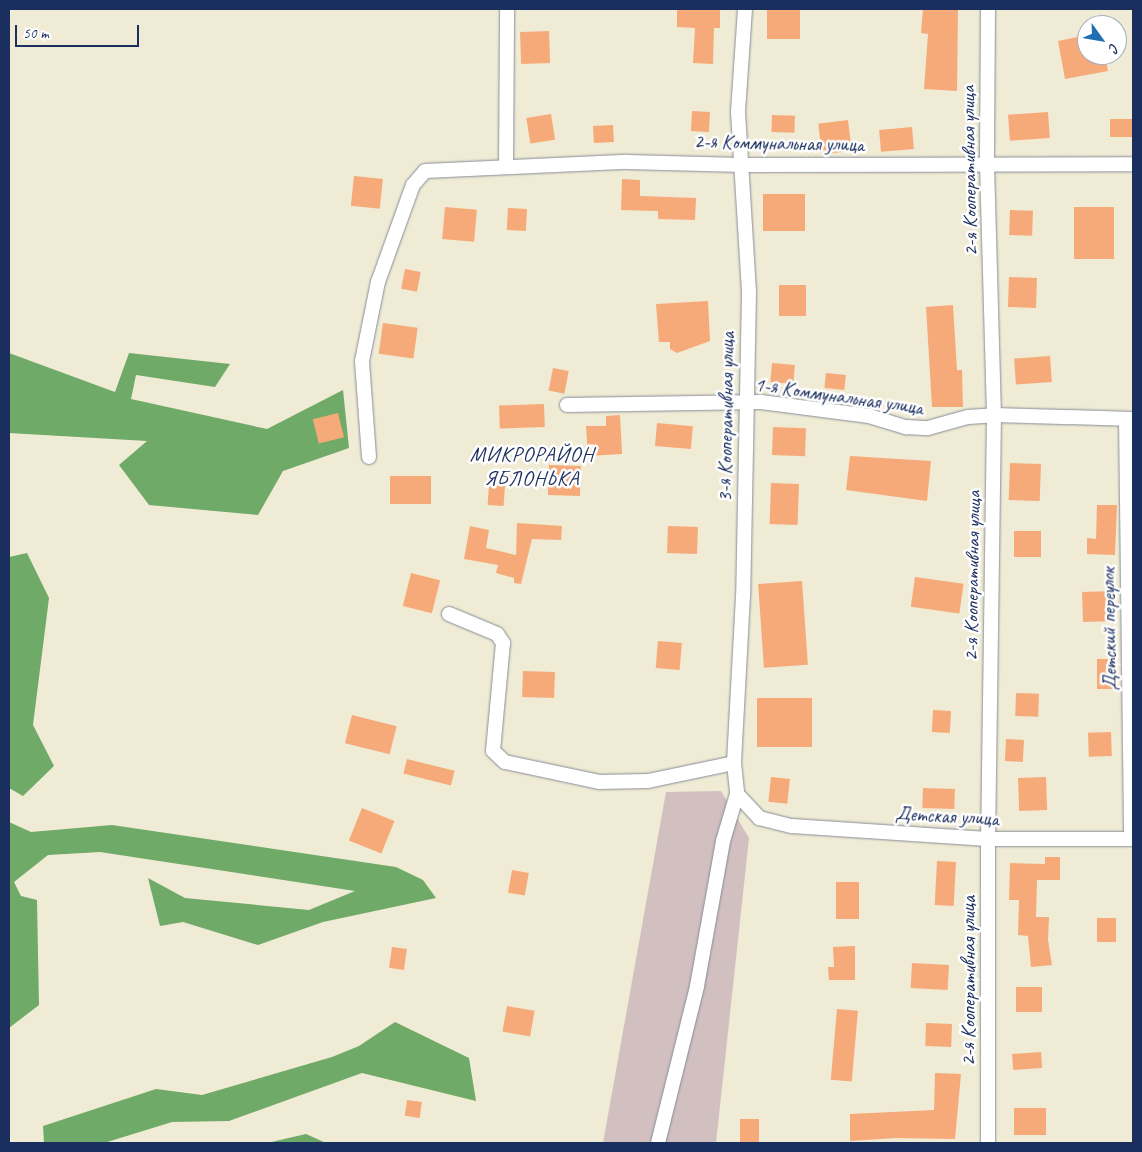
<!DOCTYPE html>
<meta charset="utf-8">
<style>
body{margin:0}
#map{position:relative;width:1142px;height:1152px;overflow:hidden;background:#f0ebd4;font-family:Caveat,sans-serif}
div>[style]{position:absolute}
.industrial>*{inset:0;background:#d2bfc0}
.forest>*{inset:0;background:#6faa68}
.building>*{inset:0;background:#f6aa7a;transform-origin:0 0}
.roads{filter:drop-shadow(0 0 1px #868d99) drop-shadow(0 0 1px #868d99)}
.minor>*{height:14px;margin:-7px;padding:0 7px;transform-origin:7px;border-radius:7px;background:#fff}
span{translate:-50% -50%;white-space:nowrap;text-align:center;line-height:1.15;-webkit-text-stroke:5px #fff;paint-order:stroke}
.street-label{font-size:20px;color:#1b2f5e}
.neighbourhood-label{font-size:21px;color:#1b2f5e;letter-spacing:1px}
.frame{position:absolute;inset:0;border:10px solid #1b2f5e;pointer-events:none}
.north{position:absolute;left:1077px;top:15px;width:50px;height:50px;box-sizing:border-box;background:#fff;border:1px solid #a4acbf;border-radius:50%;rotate:122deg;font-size:14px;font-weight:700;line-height:20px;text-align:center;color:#1b2f5e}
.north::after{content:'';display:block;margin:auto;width:18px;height:22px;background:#1f6fb2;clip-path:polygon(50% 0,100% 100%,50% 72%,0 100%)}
.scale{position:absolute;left:15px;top:25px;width:124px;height:22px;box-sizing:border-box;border:2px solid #1b2f5e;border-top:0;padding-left:6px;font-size:15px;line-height:18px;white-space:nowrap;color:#1b2f5e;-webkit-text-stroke:4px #fff;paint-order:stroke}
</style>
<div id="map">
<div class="industrial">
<div style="clip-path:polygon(721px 791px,749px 838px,716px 1143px,603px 1143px,666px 792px)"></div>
</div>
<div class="forest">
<div style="clip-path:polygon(9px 353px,115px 392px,129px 353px,230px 364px,215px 387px,136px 375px,131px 399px,267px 429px,343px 390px,349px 448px,283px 471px,258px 515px,149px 505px,119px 465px,147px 441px,9px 433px)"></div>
<div style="clip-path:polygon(27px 553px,49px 598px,33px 725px,54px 766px,23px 796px,9px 788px,9px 557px)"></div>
<div style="clip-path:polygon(9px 822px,31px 832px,112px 825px,396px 867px,423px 880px,436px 898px,323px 922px,258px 945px,183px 922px,160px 926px,148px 878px,185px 898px,309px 910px,355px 891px,100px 852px,48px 855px,14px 882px,21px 896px,37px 900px,39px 1005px,9px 1028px)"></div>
<div style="clip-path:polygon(395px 1022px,469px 1058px,476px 1101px,362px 1073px,229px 1121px,172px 1122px,104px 1143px,44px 1143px,43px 1126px,156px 1089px,202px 1095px,332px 1057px,359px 1046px)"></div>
<div style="clip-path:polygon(306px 1134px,326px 1143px,267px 1143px)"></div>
</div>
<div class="building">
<div style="clip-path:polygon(677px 9px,720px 9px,720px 28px,714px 28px,713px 64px,693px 63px,695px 28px,677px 27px)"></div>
<div style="left:767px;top:9px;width:33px;height:30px"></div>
<div style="clip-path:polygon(923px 9px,958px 9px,957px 91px,924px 89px,928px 34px,921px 33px)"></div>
<div style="left:549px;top:31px;width:32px;height:29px;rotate:88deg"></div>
<div style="clip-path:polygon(1087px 35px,1087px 55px,1105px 55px,1108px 71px,1065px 79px,1058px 41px)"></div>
<div style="left:692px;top:111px;width:18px;height:20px;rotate:3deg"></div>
<div style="left:1048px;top:112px;width:26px;height:40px;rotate:86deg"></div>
<div style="left:551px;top:114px;width:26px;height:25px;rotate:81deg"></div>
<div style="left:772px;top:115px;width:23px;height:17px;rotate:2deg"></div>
<div style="left:1133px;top:119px;width:18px;height:23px;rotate:90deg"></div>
<div style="left:848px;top:120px;width:31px;height:30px;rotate:83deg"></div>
<div style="left:613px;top:125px;width:17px;height:20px;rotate:87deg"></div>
<div style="left:912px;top:127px;width:22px;height:33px;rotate:85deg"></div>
<div style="left:354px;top:176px;width:29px;height:30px;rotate:6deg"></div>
<div style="clip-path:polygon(622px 179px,640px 180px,640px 196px,696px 198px,695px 220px,658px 219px,658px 211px,621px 210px)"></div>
<div style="left:763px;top:194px;width:42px;height:37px"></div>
<div style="left:445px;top:207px;width:32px;height:32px;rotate:5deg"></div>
<div style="left:1074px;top:207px;width:40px;height:52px"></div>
<div style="left:508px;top:208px;width:19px;height:22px;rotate:3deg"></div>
<div style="left:1010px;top:210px;width:23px;height:25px;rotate:2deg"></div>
<div style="left:405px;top:269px;width:16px;height:20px;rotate:11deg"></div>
<div style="left:1009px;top:277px;width:28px;height:30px;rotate:2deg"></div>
<div style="left:779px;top:285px;width:27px;height:31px"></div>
<div style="clip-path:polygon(708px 301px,710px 341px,677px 353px,670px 349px,670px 342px,659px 342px,656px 304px)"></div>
<div style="clip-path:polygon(953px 305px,957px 370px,962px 370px,963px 407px,932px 407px,926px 307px)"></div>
<div style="left:383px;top:323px;width:35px;height:31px;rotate:8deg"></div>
<div style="left:1050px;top:356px;width:26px;height:36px;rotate:86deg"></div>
<div style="left:772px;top:363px;width:23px;height:19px;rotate:5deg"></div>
<div style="left:553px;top:368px;width:16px;height:23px;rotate:11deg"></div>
<div style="left:826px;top:373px;width:20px;height:15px;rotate:6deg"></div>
<div style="left:544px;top:404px;width:23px;height:45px;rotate:88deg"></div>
<div style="left:338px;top:413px;width:25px;height:26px;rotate:76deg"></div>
<div style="clip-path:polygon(620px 415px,622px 454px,588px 456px,586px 426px,606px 426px,606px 416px)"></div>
<div style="left:657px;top:423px;width:36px;height:23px;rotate:5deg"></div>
<div style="left:773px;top:427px;width:33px;height:28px;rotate:2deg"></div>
<div style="clip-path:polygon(850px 456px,931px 461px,927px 501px,846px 490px)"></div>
<div style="left:1010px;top:463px;width:31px;height:37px;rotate:2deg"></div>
<div style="left:549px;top:465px;width:32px;height:30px;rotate:2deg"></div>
<div style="left:390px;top:476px;width:41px;height:28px"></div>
<div style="left:771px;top:483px;width:28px;height:41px;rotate:2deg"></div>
<div style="left:489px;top:485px;width:16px;height:20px;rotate:4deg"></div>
<div style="clip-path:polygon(1097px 505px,1117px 505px,1115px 555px,1087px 554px,1087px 538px,1096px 539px)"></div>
<div style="clip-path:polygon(517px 523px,562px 526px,561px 540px,532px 539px,521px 584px,514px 583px,514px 578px,496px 573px,498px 565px,464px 559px,470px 526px,489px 530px,486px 548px,516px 555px)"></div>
<div style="left:668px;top:526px;width:30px;height:27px;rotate:2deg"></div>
<div style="left:1014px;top:531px;width:27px;height:26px"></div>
<div style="left:411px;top:573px;width:30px;height:34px;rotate:14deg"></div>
<div style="left:915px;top:577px;width:49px;height:30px;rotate:8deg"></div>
<div style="left:802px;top:581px;width:84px;height:44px;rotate:86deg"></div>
<div style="left:1114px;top:591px;width:30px;height:32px;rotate:88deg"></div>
<div style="left:658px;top:641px;width:24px;height:27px;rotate:5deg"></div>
<div style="left:1097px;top:659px;width:18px;height:30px"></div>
<div style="left:523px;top:671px;width:32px;height:26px;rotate:2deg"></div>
<div style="left:1016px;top:693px;width:23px;height:23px;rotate:2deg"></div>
<div style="left:757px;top:698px;width:55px;height:49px"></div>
<div style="left:933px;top:710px;width:18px;height:22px;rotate:3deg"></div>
<div style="left:352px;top:715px;width:46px;height:29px;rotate:14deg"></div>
<div style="left:1111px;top:732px;width:24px;height:23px;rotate:88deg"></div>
<div style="left:1006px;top:739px;width:18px;height:22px;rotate:3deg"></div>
<div style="left:407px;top:759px;width:49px;height:15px;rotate:14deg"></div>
<div style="left:771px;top:777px;width:19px;height:25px;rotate:6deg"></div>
<div style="left:1046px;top:777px;width:33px;height:28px;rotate:88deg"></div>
<div style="left:923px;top:788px;width:32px;height:20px;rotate:2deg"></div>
<div style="left:362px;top:808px;width:35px;height:35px;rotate:22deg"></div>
<div style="clip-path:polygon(1045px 857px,1060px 857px,1060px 880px,1037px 880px,1036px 917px,1049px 917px,1048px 940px,1052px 965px,1031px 967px,1028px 936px,1018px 935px,1019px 900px,1009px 900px,1010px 863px,1045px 864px)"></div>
<div style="left:937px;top:861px;width:19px;height:44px;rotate:3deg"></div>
<div style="left:512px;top:870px;width:17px;height:23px;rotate:10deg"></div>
<div style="left:836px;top:882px;width:23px;height:37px"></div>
<div style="left:1116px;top:918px;width:24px;height:19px;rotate:90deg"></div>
<div style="clip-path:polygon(855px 946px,855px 980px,829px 980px,828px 967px,834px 967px,833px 947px)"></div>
<div style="left:392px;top:947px;width:15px;height:21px;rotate:8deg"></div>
<div style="left:912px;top:963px;width:37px;height:25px;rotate:3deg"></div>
<div style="left:1016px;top:987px;width:26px;height:25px"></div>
<div style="left:507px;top:1006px;width:28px;height:26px;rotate:10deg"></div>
<div style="left:837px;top:1009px;width:21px;height:71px;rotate:5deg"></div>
<div style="left:926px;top:1023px;width:26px;height:23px;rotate:2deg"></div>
<div style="left:1041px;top:1052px;width:16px;height:29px;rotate:86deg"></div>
<div style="clip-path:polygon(935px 1073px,961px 1074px,955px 1139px,896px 1138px,850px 1141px,850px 1114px,934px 1110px)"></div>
<div style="left:407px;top:1100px;width:15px;height:16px;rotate:8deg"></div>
<div style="left:1014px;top:1108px;width:32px;height:27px"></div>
<div style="left:740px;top:1119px;width:19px;height:24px"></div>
</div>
<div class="roads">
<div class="minor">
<div style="left:745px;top:9px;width:103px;rotate:93.9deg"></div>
<div style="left:738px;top:112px;width:180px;rotate:86.5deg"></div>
<div style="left:749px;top:292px;width:304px;rotate:91.1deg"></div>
<div style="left:743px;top:596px;width:167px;rotate:93.1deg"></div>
<div style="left:734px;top:763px;width:31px;rotate:84deg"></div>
<div style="left:737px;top:794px;width:33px;rotate:47deg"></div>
<div style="left:759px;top:818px;width:34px;rotate:14deg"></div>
<div style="left:792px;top:826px;width:196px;rotate:3.8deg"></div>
<div style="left:988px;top:839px;width:145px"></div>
<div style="left:988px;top:9px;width:156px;rotate:90.4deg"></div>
<div style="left:987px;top:165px;width:250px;rotate:88.4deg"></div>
<div style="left:994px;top:415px;width:424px;rotate:90.8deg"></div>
<div style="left:988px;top:839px;width:304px;rotate:90deg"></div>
<div style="left:506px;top:166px;width:157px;rotate:-89.6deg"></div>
<div style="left:567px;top:405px;width:194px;rotate:-0.9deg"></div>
<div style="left:761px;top:402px;width:109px;rotate:7.4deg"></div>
<div style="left:869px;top:416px;width:39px;rotate:17deg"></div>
<div style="left:906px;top:427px;width:22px;rotate:3deg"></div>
<div style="left:928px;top:428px;width:41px;rotate:-15.4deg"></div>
<div style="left:968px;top:417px;width:26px;rotate:-4deg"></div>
<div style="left:994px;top:415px;width:139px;rotate:1.6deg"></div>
<div style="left:1126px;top:419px;width:420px;rotate:89.3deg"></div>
<div style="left:369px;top:457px;width:96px;rotate:-94.2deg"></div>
<div style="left:362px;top:361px;width:81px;rotate:-78.6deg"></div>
<div style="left:378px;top:282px;width:103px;rotate:-70.2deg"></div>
<div style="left:413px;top:185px;width:18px;rotate:-49deg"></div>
<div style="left:425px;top:171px;width:202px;rotate:-2.6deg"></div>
<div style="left:627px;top:162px;width:115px;rotate:1.5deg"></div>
<div style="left:742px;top:165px;width:391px;rotate:-0.1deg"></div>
<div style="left:449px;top:614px;width:52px;rotate:22.6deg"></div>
<div style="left:497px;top:634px;width:11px;rotate:56deg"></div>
<div style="left:503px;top:643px;width:108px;rotate:95.3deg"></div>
<div style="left:493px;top:751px;width:16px;rotate:43deg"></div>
<div style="left:505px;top:762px;width:96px;rotate:12deg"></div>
<div style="left:599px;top:782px;width:49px;rotate:-1.2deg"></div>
<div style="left:648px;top:781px;width:88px;rotate:-11.8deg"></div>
<div style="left:658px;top:1143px;width:162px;rotate:-76deg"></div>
<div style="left:697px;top:986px;width:147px;rotate:-79.8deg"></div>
<div style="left:723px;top:841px;width:49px;rotate:-73.4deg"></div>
</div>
</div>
<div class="street-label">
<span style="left:779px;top:143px;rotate:1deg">2-я Коммунальная улица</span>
<span style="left:969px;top:171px;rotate:-91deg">2-я Кооперативная улица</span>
<span style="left:839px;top:396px;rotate:8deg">1-я Коммунальная улица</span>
<span style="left:726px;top:417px;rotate:-89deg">3-я Кооперативная улица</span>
<span style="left:972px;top:576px;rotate:-89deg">2-я Кооперативная улица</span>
<span style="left:1109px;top:629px;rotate:-91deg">Детский переулок</span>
<span style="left:947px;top:816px;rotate:3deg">Детская улица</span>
<span style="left:968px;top:981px;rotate:-90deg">2-я Кооперативная улица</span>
</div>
<div class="neighbourhood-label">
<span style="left:532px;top:466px">МИКРОРАЙОН<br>ЯБЛОНЬКА</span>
</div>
<div class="frame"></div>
<div class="north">С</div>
<div class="scale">50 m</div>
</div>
